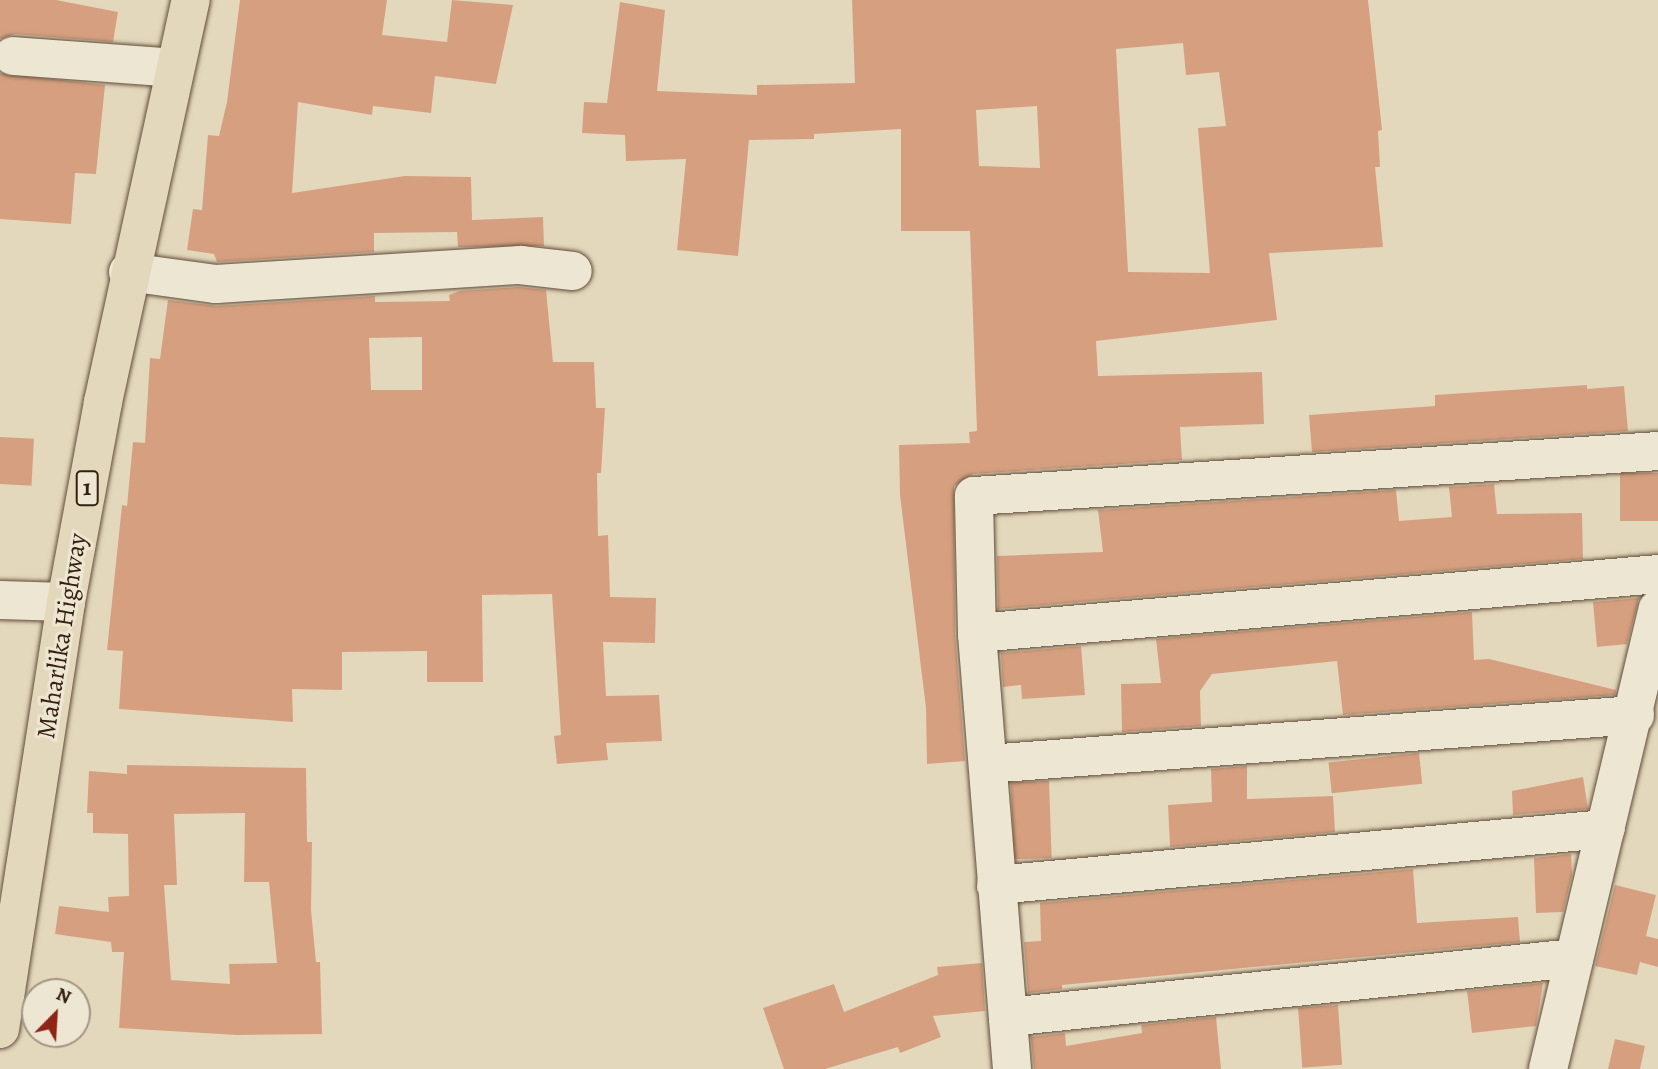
<!DOCTYPE html>
<style>
body{margin:0}
#map{position:relative;width:1658px;height:1069px;overflow:hidden;background:#e4d8bc;font-family:Alegreya,serif}
div>[style]{position:absolute}
.building>*{inset:0;background:#d6a080;transform-origin:0 0}
.roads{filter:drop-shadow(0 0 2px #614d3a) drop-shadow(0 0 2px #614d3a)}
.minor>*{height:38px;margin:-19px;padding:0 19px;transform-origin:19px;border-radius:19px;background:#ede6d3}
.highway>*{height:38px;margin:-19px;padding:0 19px;transform-origin:19px;border-radius:19px;background:#e4d8bc}
span{translate:-50% -50%;white-space:nowrap;text-align:center;line-height:1.15;-webkit-text-stroke:6px #ede6d3;paint-order:stroke}
.shield-label span{padding:2px 5px;background:#ede6d3;border:2px solid;border-radius:5px;-webkit-text-stroke-width:0}
.shield-label{font-size:24px;color:#351f0e;font-weight:700}
.street-label{font-size:26px;color:#351f0e}
.north{position:absolute;left:21px;top:978px;width:70px;height:70px;box-sizing:border-box;background:#ede6d3;border:2px solid #a39684;border-radius:50%;rotate:24deg;font-size:19px;font-weight:700;line-height:28px;text-align:center;color:#351f0e}
.north::after{content:'';display:block;margin:auto;width:24px;height:32px;background:#8f2418;clip-path:polygon(50% 0,100% 100%,50% 72%,0 100%)}
</style>
<div id="map">
<div class="building">
<div style="clip-path:polygon(0 0,56px 0,118px 12px,113px 42px,15px 34px,0 39px)"></div>
<div style="clip-path:polygon(240px 0,387px 0,382px 35px,447px 42px,452px 0,513px 5px,496px 84px,435px 76px,431px 113px,373px 106px,372px 115px,298px 102px,292px 193px,405px 176px,471px 177px,472px 220px,543px 217px,544px 246px,458px 247px,457px 232px,374px 233px,374px 252px,217px 262px,214px 254px,187px 250px,193px 209px,202px 210px,208px 135px,219px 136px,227px 102px)"></div>
<div style="clip-path:polygon(evenodd,852px 0,1368px 0,1382px 130px,1378px 131px,1380px 167px,1375px 167px,1383px 247px,1269px 253px,1277px 320px,1096px 341px,1098px 376px,1262px 372px,1264px 424px,1180px 427px,1182px 460px,973px 474px,954px 486px,955px 634px,965px 761px,927px 764px,926px 708px,900px 495px,899px 445px,970px 443px,969px 432px,977px 431px,970px 231px,901px 231px,901px 129px,814px 134px,814px 139px,749px 140px,738px 256px,677px 250px,686px 159px,626px 161px,625px 135px,582px 133px,584px 102px,607px 103px,620px 2px,665px 10px,657px 91px,757px 95px,757px 85px,855px 83px,852px 0,1183px 43px,1186px 75px,1219px 72px,1226px 126px,1198px 128px,1210px 273px,1128px 272px,1116px 49px,1183px 43px,852px 0,1037px 106px,1040px 168px,979px 166px,976px 110px,1037px 106px)"></div>
<div style="clip-path:polygon(0 73px,105px 85px,96px 174px,75px 173px,71px 224px,0 219px)"></div>
<div style="clip-path:polygon(evenodd,519px 287px,546px 290px,553px 362px,594px 362px,596px 408px,605px 408px,601px 473px,597px 473px,598px 536px,608px 535px,610px 597px,656px 598px,655px 643px,603px 642px,606px 696px,659px 695px,662px 741px,606px 743px,608px 760px,557px 764px,554px 736px,561px 735px,552px 594px,482px 595px,483px 682px,427px 682px,427px 651px,342px 652px,342px 690px,292px 689px,293px 722px,119px 709px,123px 651px,107px 650px,122px 505px,127px 506px,133px 442px,145px 443px,150px 358px,160px 359px,168px 300px,217px 306px,375px 296px,375px 302px,450px 301px,449px 295px,460px 291px,519px 287px,422px 337px,422px 390px,371px 390px,369px 338px,422px 337px)"></div>
<div style="clip-path:polygon(1587px 385px,1587px 389px,1624px 386px,1628px 431px,1312px 452px,1309px 415px,1435px 406px,1435px 395px)"></div>
<div style="left:0;top:437px;width:34px;height:47px;rotate:3deg"></div>
<div style="left:1658px;top:473px;width:48px;height:38px;rotate:90deg"></div>
<div style="clip-path:polygon(1494px 484px,1497px 514px,1582px 513px,1583px 559px,998px 609px,997px 556px,1103px 552px,1098px 510px,1396px 490px,1399px 521px,1452px 517px,1449px 487px)"></div>
<div style="clip-path:polygon(1639px 598px,1627px 644px,1597px 647px,1593px 602px)"></div>
<div style="clip-path:polygon(1472px 612px,1474px 660px,1489px 659px,1616px 690px,1615px 695px,1343px 715px,1337px 661px,1212px 674px,1200px 691px,1201px 726px,1122px 732px,1121px 684px,1161px 683px,1156px 639px)"></div>
<div style="clip-path:polygon(1081px 646px,1085px 695px,1022px 699px,1021px 685px,1003px 687px,1001px 653px)"></div>
<div style="left:1419px;top:753px;width:31px;height:91px;rotate:84deg"></div>
<div style="clip-path:polygon(evenodd,127px 765px,306px 768px,307px 842px,312px 842px,311px 910px,316px 962px,320px 962px,322px 1034px,237px 1035px,119px 1028px,124px 952px,112px 952px,111px 942px,55px 934px,59px 906px,109px 912px,108px 897px,129px 896px,128px 834px,93px 833px,93px 813px,87px 813px,89px 771px,127px 774px,127px 765px,245px 813px,244px 882px,269px 882px,277px 963px,229px 964px,230px 984px,171px 980px,164px 885px,177px 885px,174px 814px,245px 813px)"></div>
<div style="clip-path:polygon(1247px 766px,1247px 799px,1333px 796px,1335px 832px,1170px 847px,1168px 805px,1212px 802px,1211px 769px)"></div>
<div style="clip-path:polygon(1583px 777px,1588px 809px,1513px 815px,1512px 791px)"></div>
<div style="left:1049px;top:781px;width:77px;height:38px;rotate:88deg"></div>
<div style="clip-path:polygon(1571px 854px,1572px 875px,1563px 912px,1536px 913px,1534px 858px)"></div>
<div style="clip-path:polygon(1413px 869px,1417px 923px,1518px 917px,1520px 942px,1062px 985px,1062px 989px,1028px 993px,1024px 942px,1041px 941px,1040px 903px)"></div>
<div style="clip-path:polygon(1615px 885px,1656px 895px,1646px 936px,1658px 939px,1658px 967px,1640px 962px,1637px 975px,1595px 966px)"></div>
<div style="clip-path:polygon(982px 963px,985px 1011px,933px 1016px,941px 1037px,900px 1053px,898px 1047px,825px 1069px,784px 1069px,763px 1008px,834px 984px,844px 1012px,938px 975px,937px 967px)"></div>
<div style="clip-path:polygon(1543px 983px,1536px 1026px,1472px 1033px,1467px 991px)"></div>
<div style="left:1338px;top:1005px;width:60px;height:40px;rotate:86deg"></div>
<div style="clip-path:polygon(1216px 1017px,1221px 1069px,1034px 1069px,1031px 1037px,1065px 1033px,1066px 1046px,1142px 1033px,1141px 1025px)"></div>
<div style="clip-path:polygon(1615px 1039px,1645px 1046px,1640px 1069px,1608px 1069px)"></div>
</div>
<div class="roads">
<div class="minor">
<div style="left:13px;top:56px;width:162px;rotate:4.2deg"></div>
<div style="left:128px;top:272px;width:89px;rotate:7.8deg"></div>
<div style="left:216px;top:284px;width:305px;rotate:-3.6deg"></div>
<div style="left:520px;top:265px;width:53px;rotate:6.5deg"></div>
<div style="left:0;top:600px;width:66px;rotate:1.7deg"></div>
<div style="left:977px;top:633px;width:684px;rotate:-4.95deg"></div>
<div style="left:988px;top:764px;width:649px;rotate:-4.33deg"></div>
<div style="left:996px;top:885px;width:612px;rotate:-5.25deg"></div>
<div style="left:1008px;top:1017px;width:569px;rotate:-5.95deg"></div>
<div style="left:1012px;top:1069px;width:437px;rotate:-94.6deg"></div>
<div style="left:977px;top:633px;width:137px;rotate:-91.3deg"></div>
<div style="left:974px;top:496px;width:685px;rotate:-3.76deg"></div>
<div style="left:1548px;top:1069px;width:473px;rotate:-76.6deg"></div>
</div>
<div class="highway">
<div style="left:0;top:1029px;width:432px;rotate:-81.2deg"></div>
<div style="left:66px;top:602px;width:203px;rotate:-79.5deg"></div>
<div style="left:103px;top:402px;width:412px;rotate:-77.7deg"></div>
</div>
</div>
<div class="shield-label">
<span style="left:87px;top:488px">1</span>
</div>
<div class="street-label">
<span style="left:62px;top:636px;rotate:-81deg">Maharlika Highway</span>
</div>
<div class="north">N</div>
</div>
